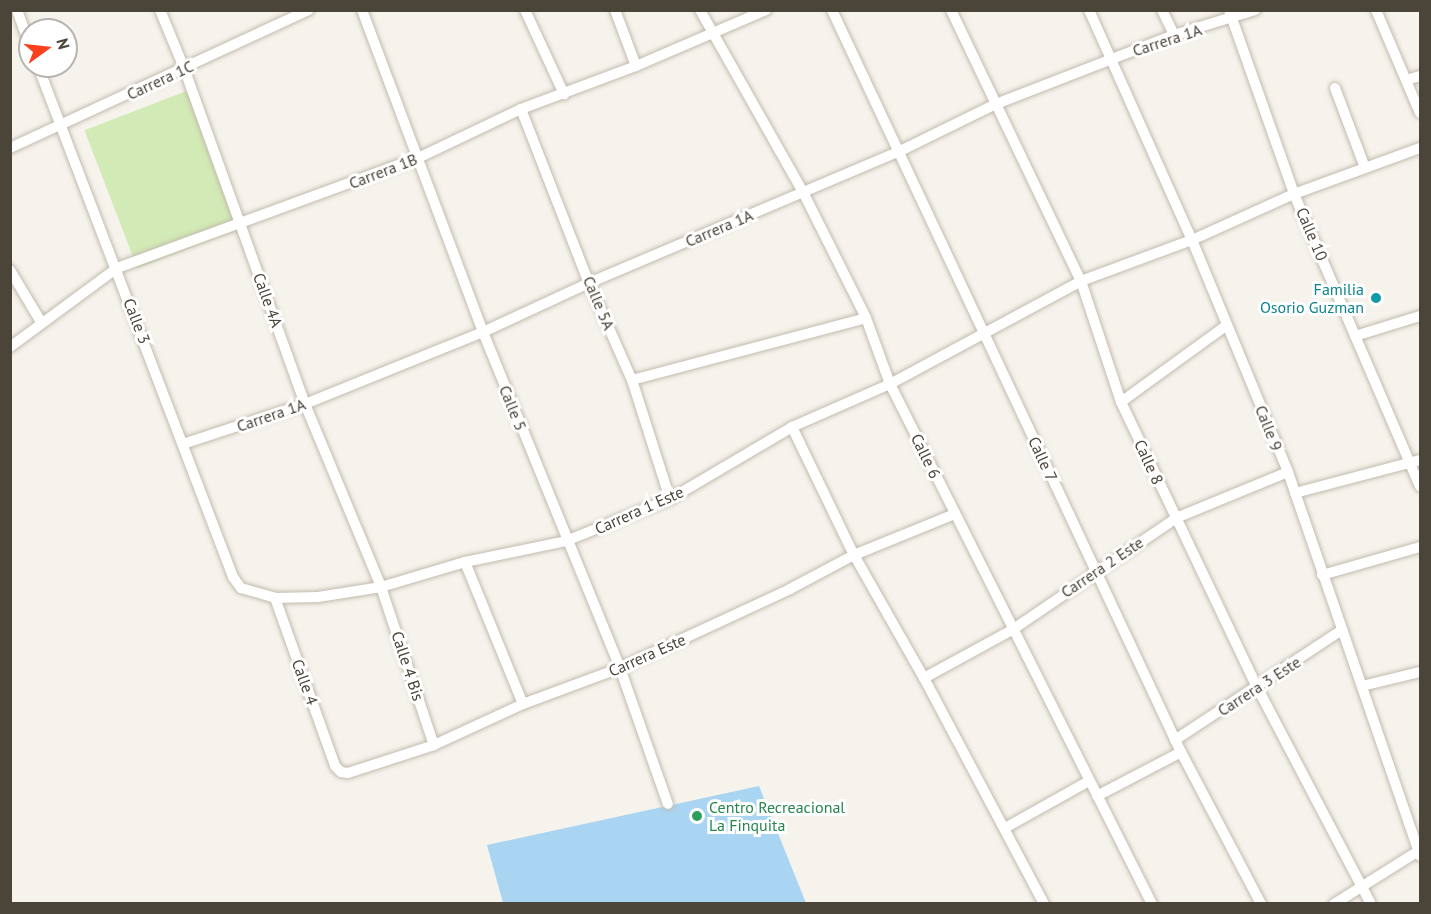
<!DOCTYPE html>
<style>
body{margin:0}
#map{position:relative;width:1431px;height:914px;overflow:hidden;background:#f6f3ec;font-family:"PT Sans",sans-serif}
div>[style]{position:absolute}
.green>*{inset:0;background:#d2eab5;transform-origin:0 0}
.water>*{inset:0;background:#a9d4f2}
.roads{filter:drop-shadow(0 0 2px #c2bbae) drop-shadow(0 0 2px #c2bbae)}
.minor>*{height:10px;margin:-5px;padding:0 5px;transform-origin:5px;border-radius:5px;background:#fff}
.dots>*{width:16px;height:16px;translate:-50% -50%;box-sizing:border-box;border:3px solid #fff;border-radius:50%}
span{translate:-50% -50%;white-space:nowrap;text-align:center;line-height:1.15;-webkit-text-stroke:6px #fff;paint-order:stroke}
.street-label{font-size:16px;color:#4b4439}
.culture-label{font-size:16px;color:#0d838f}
.right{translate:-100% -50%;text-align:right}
.leisure-label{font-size:16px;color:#27864d}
.left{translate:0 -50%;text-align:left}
.frame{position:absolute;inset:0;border:12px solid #4b4439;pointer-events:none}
.north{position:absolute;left:18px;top:18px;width:60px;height:60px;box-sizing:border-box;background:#fff;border:2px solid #b7b4b0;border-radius:50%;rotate:75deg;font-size:16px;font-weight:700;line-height:24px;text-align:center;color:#4b4439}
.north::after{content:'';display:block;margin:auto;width:21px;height:27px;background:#fc3f1d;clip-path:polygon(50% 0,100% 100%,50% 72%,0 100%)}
</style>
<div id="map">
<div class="green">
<div style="left:189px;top:90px;width:148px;height:112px;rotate:69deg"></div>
</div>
<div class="water">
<div style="clip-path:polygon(759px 786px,806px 903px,503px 903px,487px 845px)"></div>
</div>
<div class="roads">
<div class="minor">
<div style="left:17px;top:10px;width:37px;rotate:70deg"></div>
<div style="left:160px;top:10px;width:63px;rotate:67.5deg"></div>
<div style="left:184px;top:68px;width:357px;rotate:70.2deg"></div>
<div style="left:305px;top:404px;width:198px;rotate:67.4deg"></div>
<div style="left:381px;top:587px;width:167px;rotate:71.5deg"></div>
<div style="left:362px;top:10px;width:344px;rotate:69.4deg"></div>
<div style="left:483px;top:332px;width:363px;rotate:67.8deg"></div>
<div style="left:620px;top:668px;width:144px;rotate:70.6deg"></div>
<div style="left:525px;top:10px;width:93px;rotate:65.1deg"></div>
<div style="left:615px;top:10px;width:60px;rotate:69.4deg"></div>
<div style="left:700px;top:10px;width:209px;rotate:60.5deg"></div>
<div style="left:803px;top:192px;width:141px;rotate:63.4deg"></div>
<div style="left:866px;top:318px;width:70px;rotate:70deg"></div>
<div style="left:890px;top:384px;width:582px;rotate:63.26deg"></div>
<div style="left:832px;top:10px;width:820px;rotate:64.81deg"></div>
<div style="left:1181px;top:752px;width:172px;rotate:62.2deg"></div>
<div style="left:951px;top:10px;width:301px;rotate:64.4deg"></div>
<div style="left:1081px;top:281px;width:127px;rotate:71.7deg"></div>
<div style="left:1121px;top:402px;width:316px;rotate:64.5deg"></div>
<div style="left:1257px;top:687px;width:245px;rotate:62.3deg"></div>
<div style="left:1089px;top:10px;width:252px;rotate:65.9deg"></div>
<div style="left:1192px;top:240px;width:251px;rotate:67.5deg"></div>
<div style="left:1288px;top:472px;width:406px;rotate:71deg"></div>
<div style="left:1162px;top:10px;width:28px;rotate:64deg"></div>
<div style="left:1229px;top:10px;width:195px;rotate:70.5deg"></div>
<div style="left:1294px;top:194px;width:318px;rotate:66.7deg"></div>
<div style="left:1376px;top:10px;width:112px;rotate:66.9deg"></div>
<div style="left:38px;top:66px;width:547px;rotate:69.11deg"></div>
<div style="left:233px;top:577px;width:14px;rotate:54deg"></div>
<div style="left:241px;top:588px;width:35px;rotate:16deg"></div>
<div style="left:275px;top:598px;width:43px;rotate:-1.3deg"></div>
<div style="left:318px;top:597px;width:64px;rotate:-9deg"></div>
<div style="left:381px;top:587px;width:88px;rotate:-16.6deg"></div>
<div style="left:465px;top:562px;width:103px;rotate:-11.7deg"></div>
<div style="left:566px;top:541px;width:112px;rotate:-22deg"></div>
<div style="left:670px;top:499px;width:142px;rotate:-30.5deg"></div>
<div style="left:792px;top:427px;width:107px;rotate:-23.7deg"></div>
<div style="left:890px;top:384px;width:217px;rotate:-28.3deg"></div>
<div style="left:1081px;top:281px;width:118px;rotate:-20.3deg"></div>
<div style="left:1192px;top:240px;width:112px;rotate:-24.3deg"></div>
<div style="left:1294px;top:194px;width:134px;rotate:-20.1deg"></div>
<div style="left:1406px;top:80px;width:15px;rotate:-16deg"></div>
<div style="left:1335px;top:88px;width:85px;rotate:69.4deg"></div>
<div style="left:521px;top:109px;width:187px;rotate:68.7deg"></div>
<div style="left:589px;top:283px;width:106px;rotate:66.1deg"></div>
<div style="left:632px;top:380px;width:125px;rotate:72.3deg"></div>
<div style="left:10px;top:148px;width:329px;rotate:-24.8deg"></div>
<div style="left:10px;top:270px;width:61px;rotate:59.2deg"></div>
<div style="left:1355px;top:336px;width:68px;rotate:-17.1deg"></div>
<div style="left:10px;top:347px;width:133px;rotate:-36.4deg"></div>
<div style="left:117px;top:268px;width:320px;rotate:-20.1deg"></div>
<div style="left:418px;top:158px;width:114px;rotate:-25.4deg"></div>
<div style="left:521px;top:109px;width:123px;rotate:-20.5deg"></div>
<div style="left:636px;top:66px;width:142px;rotate:-23.3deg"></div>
<div style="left:632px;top:380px;width:242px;rotate:-14.8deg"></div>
<div style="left:1121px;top:402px;width:131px;rotate:-36deg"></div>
<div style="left:792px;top:427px;width:142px;rotate:64.2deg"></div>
<div style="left:854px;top:555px;width:142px;rotate:60.4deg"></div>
<div style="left:924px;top:678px;width:256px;rotate:62deg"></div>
<div style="left:183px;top:444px;width:128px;rotate:-18.2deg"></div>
<div style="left:305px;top:404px;width:192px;rotate:-22deg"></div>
<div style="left:483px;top:332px;width:117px;rotate:-24.8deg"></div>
<div style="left:589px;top:283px;width:336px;rotate:-23deg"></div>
<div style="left:898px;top:152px;width:109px;rotate:-26.1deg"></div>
<div style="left:996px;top:104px;width:191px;rotate:-21.2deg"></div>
<div style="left:1174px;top:35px;width:85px;rotate:-17.2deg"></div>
<div style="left:1295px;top:493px;width:129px;rotate:-14.8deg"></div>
<div style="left:465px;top:562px;width:153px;rotate:67.8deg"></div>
<div style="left:1322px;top:575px;width:102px;rotate:-15.9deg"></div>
<div style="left:275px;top:598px;width:178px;rotate:70.3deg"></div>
<div style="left:335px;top:766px;width:8px;rotate:45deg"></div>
<div style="left:341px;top:772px;width:7px;rotate:8deg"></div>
<div style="left:348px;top:773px;width:90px;rotate:-18deg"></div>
<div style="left:434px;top:745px;width:98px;rotate:-24.7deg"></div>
<div style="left:523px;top:704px;width:103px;rotate:-20.4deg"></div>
<div style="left:620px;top:668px;width:187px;rotate:-24.9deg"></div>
<div style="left:790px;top:589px;width:72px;rotate:-28deg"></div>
<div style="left:854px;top:555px;width:109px;rotate:-22.1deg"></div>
<div style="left:924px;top:678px;width:100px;rotate:-28.6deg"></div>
<div style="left:1012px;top:630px;width:199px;rotate:-34.3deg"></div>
<div style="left:1176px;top:518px;width:121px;rotate:-22.3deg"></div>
<div style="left:1362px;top:686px;width:60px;rotate:-13.6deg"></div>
<div style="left:1175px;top:740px;width:200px;rotate:-33.4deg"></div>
<div style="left:1097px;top:796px;width:95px;rotate:-27.6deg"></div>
<div style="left:1005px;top:828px;width:96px;rotate:-29.2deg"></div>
<div style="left:1334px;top:904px;width:102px;rotate:-32.1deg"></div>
</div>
</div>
<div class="dots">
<div style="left:1376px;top:298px;background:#0f9aa8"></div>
<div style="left:697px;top:816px;background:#2e9e5b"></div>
</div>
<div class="street-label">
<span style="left:1167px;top:40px;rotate:-18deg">Carrera 1A</span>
<span style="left:160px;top:80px;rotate:-25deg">Carrera 1C</span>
<span style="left:383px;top:171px;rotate:-21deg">Carrera 1B</span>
<span style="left:719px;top:228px;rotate:-23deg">Carrera 1A</span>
<span style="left:1312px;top:234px;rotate:67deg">Calle 10</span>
<span style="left:268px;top:300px;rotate:70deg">Calle 4A</span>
<span style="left:599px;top:303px;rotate:67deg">Calle 5A</span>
<span style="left:137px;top:321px;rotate:69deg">Calle 3</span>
<span style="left:513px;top:408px;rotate:68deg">Calle 5</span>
<span style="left:271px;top:415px;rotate:-19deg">Carrera 1A</span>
<span style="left:1269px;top:428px;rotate:68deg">Calle 9</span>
<span style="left:926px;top:456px;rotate:64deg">Calle 6</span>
<span style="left:1043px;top:459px;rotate:65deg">Calle 7</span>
<span style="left:1149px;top:462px;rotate:65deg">Calle 8</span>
<span style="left:639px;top:510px;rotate:-24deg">Carrera 1 Este</span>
<span style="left:1102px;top:567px;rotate:-34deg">Carrera 2 Este</span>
<span style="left:647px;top:655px;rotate:-24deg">Carrera Este</span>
<span style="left:408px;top:666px;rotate:72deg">Calle 4 Bis</span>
<span style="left:305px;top:682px;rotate:70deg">Calle 4</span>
<span style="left:1259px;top:686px;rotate:-33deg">Carrera 3 Este</span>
</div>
<div class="culture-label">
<span class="right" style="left:1364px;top:298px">Familia<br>Osorio Guzman</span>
</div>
<div class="leisure-label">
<span class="left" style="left:709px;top:816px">Centro Recreacional<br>La Finquita</span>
</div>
<div class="frame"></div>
<div class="north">N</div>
</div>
